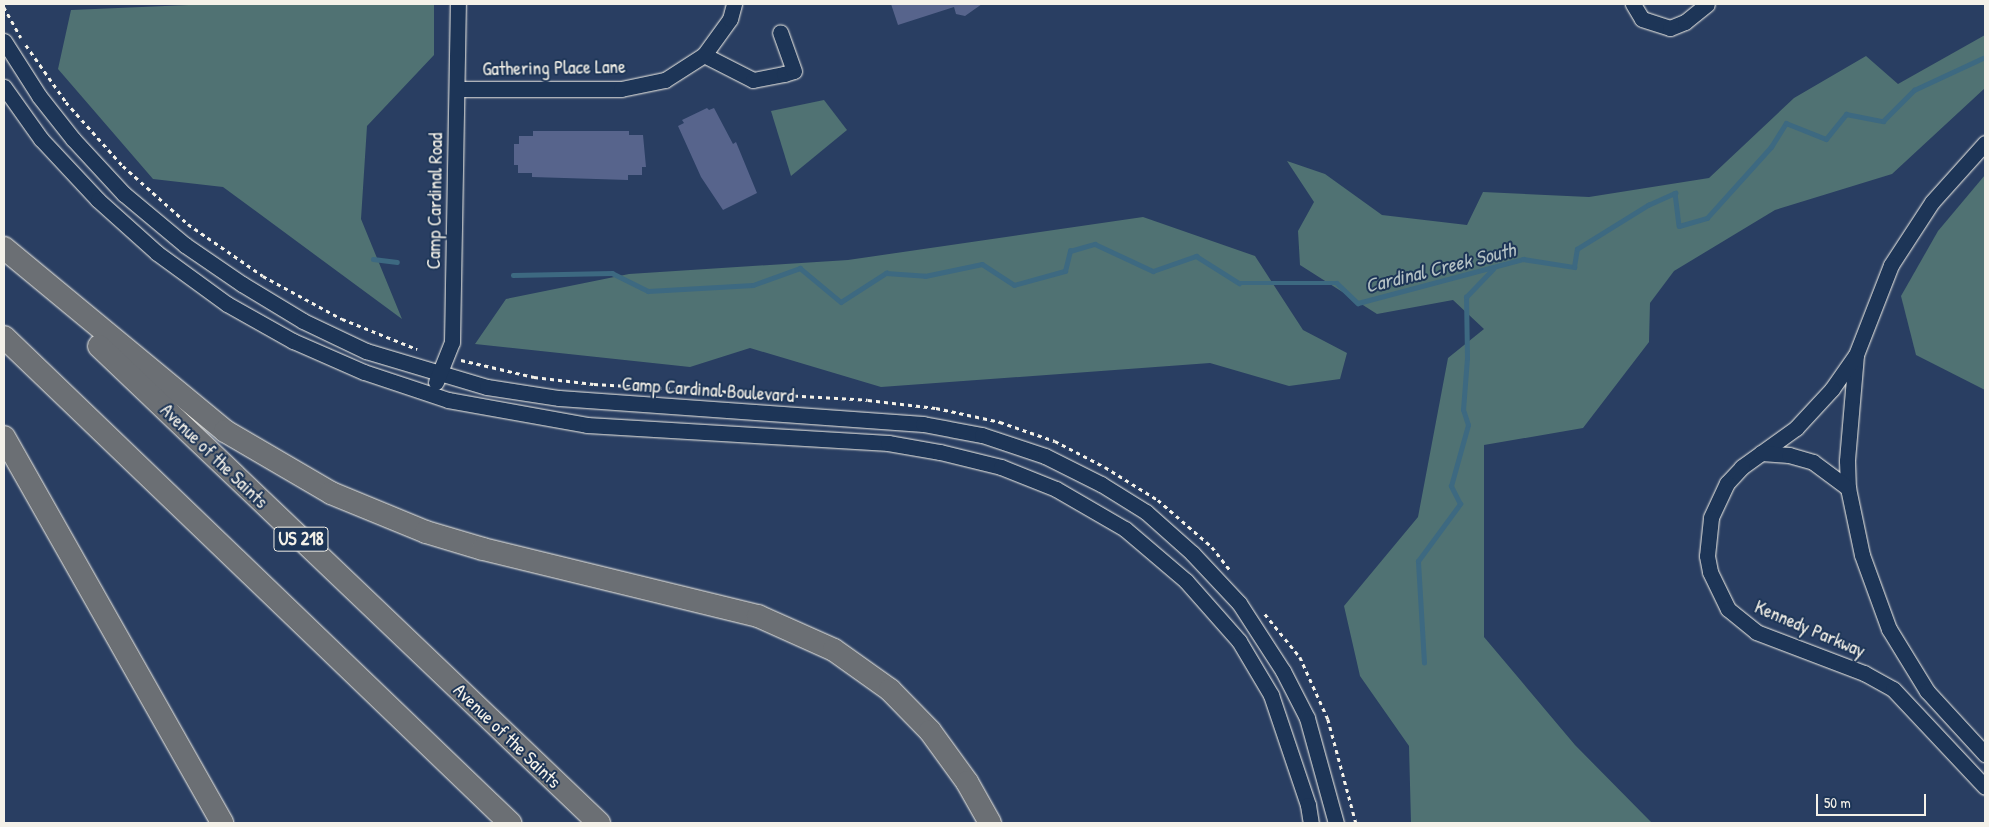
<!DOCTYPE html>
<style>
body{margin:0}
#map{position:relative;width:1989px;height:827px;overflow:hidden;background:#293e62;font-family:"Patrick Hand",sans-serif}
div>[style]{position:absolute}
.green>*{inset:0;background:#507273}
.stream>*{height:4.5px;margin:-2.25px;padding:0 2.25px;transform-origin:2.25px;border-radius:2.25px;background:#3d6981}
.building>*{inset:0;background:#57648c}
.path>*{height:2.5px;margin-top:-1.25px;transform-origin:0;background:repeating-linear-gradient(90deg,#f4f1e8 0 4px,transparent 0 8px)}
.roads{filter:drop-shadow(0 0 1px #f4f1e8) drop-shadow(0 0 1px #f4f1e8)}
.minor>*{height:15px;margin:-7.5px;padding:0 7.5px;transform-origin:7.5px;border-radius:7.5px;background:#1d3557}
.highway>*{height:22px;margin:-11px;padding:0 11px;transform-origin:11px;border-radius:11px;background:#6b6f74}
span{translate:-50% -50%;white-space:nowrap;text-align:center;line-height:1.15;-webkit-text-stroke:4px #1d3557;paint-order:stroke}
.shield-label span{padding:1px 4px;background:#1d3557;border:1px solid;border-radius:4px;-webkit-text-stroke-width:0}
.shield-label{font-size:18px;color:#f4f1e8;font-weight:700}
.street-label{font-size:19px;color:#f4f1e8}
.water-label{font-size:20px;color:#b4c1c4;font-style:italic}
.frame{position:absolute;inset:0;border:5px solid #f4f1e8;pointer-events:none}
.scale{position:absolute;left:1816px;top:794px;width:110px;height:22px;box-sizing:border-box;border:2px solid #f4f1e8;border-top:0;padding-left:6px;font-size:15px;line-height:18px;white-space:nowrap;color:#f4f1e8;-webkit-text-stroke:4px #1d3557;paint-order:stroke}
</style>
<div id="map">
<div class="green">
<div style="clip-path:polygon(212px 4px,434px 4px,434px 55px,367px 126px,361px 219px,402px 319px,223px 187px,153px 179px,58px 69px,71px 10px)"></div>
<div style="clip-path:polygon(1985px 35px,1985px 88px,1892px 174px,1775px 210px,1674px 271px,1650px 303px,1649px 342px,1583px 428px,1484px 445px,1484px 637px,1575px 745px,1652px 823px,1411px 823px,1409px 746px,1360px 676px,1344px 606px,1418px 517px,1448px 358px,1484px 329px,1453px 300px,1377px 314px,1300px 265px,1298px 231px,1314px 202px,1287px 161px,1325px 174px,1382px 215px,1467px 225px,1483px 192px,1589px 197px,1709px 178px,1794px 98px,1866px 56px,1898px 84px)"></div>
<div style="clip-path:polygon(824px 100px,847px 130px,791px 176px,771px 111px)"></div>
<div style="clip-path:polygon(1985px 175px,1985px 390px,1916px 355px,1901px 296px,1938px 231px)"></div>
<div style="clip-path:polygon(1143px 217px,1255px 256px,1303px 330px,1347px 353px,1340px 379px,1289px 386px,1210px 363px,881px 387px,750px 348px,690px 367px,475px 344px,506px 299px,629px 274px,848px 260px)"></div>
</div>
<div class="stream">
<div style="left:373px;top:259px;width:24px;rotate:7deg"></div>
<div style="left:513px;top:275px;width:99px;rotate:-1.2deg"></div>
<div style="left:612px;top:273px;width:40px;rotate:26.6deg"></div>
<div style="left:648px;top:291px;width:105px;rotate:-3.3deg"></div>
<div style="left:753px;top:285px;width:50px;rotate:-19.9deg"></div>
<div style="left:800px;top:268px;width:53px;rotate:39.7deg"></div>
<div style="left:841px;top:302px;width:54px;rotate:-32.8deg"></div>
<div style="left:886px;top:273px;width:39px;rotate:4deg"></div>
<div style="left:925px;top:276px;width:58px;rotate:-11.9deg"></div>
<div style="left:982px;top:264px;width:38px;rotate:33deg"></div>
<div style="left:1014px;top:285px;width:53px;rotate:-15.4deg"></div>
<div style="left:1065px;top:271px;width:21px;rotate:-76deg"></div>
<div style="left:1070px;top:251px;width:26px;rotate:-16deg"></div>
<div style="left:1095px;top:244px;width:64px;rotate:25deg"></div>
<div style="left:1153px;top:271px;width:46px;rotate:-19.2deg"></div>
<div style="left:1196px;top:256px;width:51px;rotate:32.1deg"></div>
<div style="left:1239px;top:283px;width:98px"></div>
<div style="left:1337px;top:283px;width:29px;rotate:44deg"></div>
<div style="left:1358px;top:303px;width:171px;rotate:-14.9deg"></div>
<div style="left:1523px;top:259px;width:52px;rotate:8.9deg"></div>
<div style="left:1574px;top:267px;width:18px;rotate:-81deg"></div>
<div style="left:1577px;top:249px;width:84px;rotate:-31.8deg"></div>
<div style="left:1648px;top:205px;width:30px;rotate:-24deg"></div>
<div style="left:1675px;top:193px;width:33px;rotate:83deg"></div>
<div style="left:1679px;top:226px;width:29px;rotate:-16deg"></div>
<div style="left:1707px;top:218px;width:96px;rotate:-48deg"></div>
<div style="left:1771px;top:147px;width:28px;rotate:-58deg"></div>
<div style="left:1786px;top:123px;width:43px;rotate:21.8deg"></div>
<div style="left:1826px;top:139px;width:32px;rotate:-51deg"></div>
<div style="left:1846px;top:114px;width:38px;rotate:11deg"></div>
<div style="left:1883px;top:121px;width:44px;rotate:-45deg"></div>
<div style="left:1914px;top:90px;width:76px;rotate:-24.9deg"></div>
<div style="left:1424px;top:663px;width:102px;rotate:-93.4deg"></div>
<div style="left:1418px;top:561px;width:71px;rotate:-53.6deg"></div>
<div style="left:1460px;top:504px;width:20px;rotate:-117deg"></div>
<div style="left:1451px;top:486px;width:63px;rotate:-74.4deg"></div>
<div style="left:1468px;top:425px;width:16px;rotate:-108deg"></div>
<div style="left:1463px;top:410px;width:52px;rotate:-85.6deg"></div>
<div style="left:1467px;top:358px;width:61px;rotate:-90.9deg"></div>
<div style="left:1466px;top:297px;width:39px;rotate:-46deg"></div>
</div>
<div class="building">
<div style="clip-path:polygon(891px 4px,982px 4px,965px 16px,956px 14px,954px 7px,898px 25px)"></div>
<div style="clip-path:polygon(707px 108px,709px 110px,714px 108px,733px 144px,736px 142px,757px 193px,723px 210px,701px 177px,678px 126px,684px 123px,682px 120px)"></div>
<div style="clip-path:polygon(533px 131px,629px 131px,629px 135px,643px 135px,646px 167px,642px 167px,642px 175px,628px 175px,628px 180px,532px 177px,532px 173px,518px 173px,518px 165px,514px 165px,514px 144px,519px 144px,519px 136px,533px 136px)"></div>
</div>
<div class="path">
<div style="left:4px;top:7px;width:35px;rotate:61deg"></div>
<div style="left:26px;top:45px;width:70px;rotate:54.9deg"></div>
<div style="left:66px;top:102px;width:86px;rotate:48.3deg"></div>
<div style="left:123px;top:166px;width:87px;rotate:41.7deg"></div>
<div style="left:188px;top:224px;width:91px;rotate:34.7deg"></div>
<div style="left:263px;top:276px;width:90px;rotate:28.6deg"></div>
<div style="left:342px;top:319px;width:81px;rotate:21.8deg"></div>
<div style="left:461px;top:360px;width:75px;rotate:13.1deg"></div>
<div style="left:534px;top:377px;width:60px;rotate:6.7deg"></div>
<div style="left:594px;top:384px;width:274px;rotate:3.3deg"></div>
<div style="left:868px;top:400px;width:68px;rotate:6.7deg"></div>
<div style="left:936px;top:408px;width:66px;rotate:12.3deg"></div>
<div style="left:1000px;top:422px;width:58px;rotate:19.1deg"></div>
<div style="left:1055px;top:441px;width:56px;rotate:27.5deg"></div>
<div style="left:1105px;top:467px;width:62px;rotate:31.9deg"></div>
<div style="left:1158px;top:500px;width:72px;rotate:41deg"></div>
<div style="left:1212px;top:547px;width:29px;rotate:52deg"></div>
<div style="left:1265px;top:614px;width:55px;rotate:50.9deg"></div>
<div style="left:1300px;top:657px;width:68px;rotate:65.7deg"></div>
<div style="left:1328px;top:719px;width:108px;rotate:74.9deg"></div>
</div>
<div class="roads">
<div class="minor">
<div style="left:1633px;top:4px;width:17px;rotate:59deg"></div>
<div style="left:1642px;top:19px;width:29px;rotate:18deg"></div>
<div style="left:1670px;top:28px;width:16px;rotate:-22deg"></div>
<div style="left:1685px;top:22px;width:28px;rotate:-39deg"></div>
<div style="left:4px;top:41px;width:65px;rotate:57.5deg"></div>
<div style="left:39px;top:96px;width:55px;rotate:51.7deg"></div>
<div style="left:73px;top:139px;width:75px;rotate:47.2deg"></div>
<div style="left:124px;top:194px;width:80px;rotate:39.9deg"></div>
<div style="left:185px;top:245px;width:69px;rotate:34.4deg"></div>
<div style="left:242px;top:284px;width:71px;rotate:31.2deg"></div>
<div style="left:303px;top:321px;width:70px;rotate:25.5deg"></div>
<div style="left:366px;top:351px;width:126px;rotate:16.6deg"></div>
<div style="left:487px;top:387px;width:73px;rotate:8.7deg"></div>
<div style="left:559px;top:398px;width:365px;rotate:4.1deg"></div>
<div style="left:923px;top:424px;width:60px;rotate:10.6deg"></div>
<div style="left:982px;top:435px;width:66px;rotate:18.4deg"></div>
<div style="left:1045px;top:456px;width:63px;rotate:26.6deg"></div>
<div style="left:1101px;top:484px;width:53px;rotate:31.9deg"></div>
<div style="left:1146px;top:512px;width:62px;rotate:41.7deg"></div>
<div style="left:1192px;top:553px;width:69px;rotate:46.8deg"></div>
<div style="left:1239px;top:603px;width:81px;rotate:57.1deg"></div>
<div style="left:1283px;top:671px;width:53px;rotate:62.9deg"></div>
<div style="left:1307px;top:718px;width:109px;rotate:74.6deg"></div>
<div style="left:704px;top:55px;width:55px;rotate:27deg"></div>
<div style="left:753px;top:80px;width:32px;rotate:-11deg"></div>
<div style="left:784px;top:74px;width:10px;rotate:-17deg"></div>
<div style="left:794px;top:71px;width:41px;rotate:-109.7deg"></div>
<div style="left:4px;top:87px;width:64px;rotate:54.6deg"></div>
<div style="left:41px;top:139px;width:83px;rotate:46.9deg"></div>
<div style="left:98px;top:200px;width:79px;rotate:41.9deg"></div>
<div style="left:157px;top:253px;width:87px;rotate:36.1deg"></div>
<div style="left:227px;top:304px;width:76px;rotate:29.3deg"></div>
<div style="left:293px;top:341px;width:77px;rotate:23.6deg"></div>
<div style="left:364px;top:372px;width:89px;rotate:18.4deg"></div>
<div style="left:448px;top:400px;width:141px;rotate:10.2deg"></div>
<div style="left:587px;top:425px;width:302px;rotate:3.4deg"></div>
<div style="left:888px;top:443px;width:53px;rotate:9.8deg"></div>
<div style="left:940px;top:452px;width:63px;rotate:13.8deg"></div>
<div style="left:1001px;top:467px;width:59px;rotate:21.8deg"></div>
<div style="left:1056px;top:489px;width:80px;rotate:30.1deg"></div>
<div style="left:1125px;top:529px;width:80px;rotate:40.4deg"></div>
<div style="left:1186px;top:581px;width:80px;rotate:48.5deg"></div>
<div style="left:1239px;top:641px;width:63px;rotate:59.3deg"></div>
<div style="left:1271px;top:695px;width:116px;rotate:71.4deg"></div>
<div style="left:1308px;top:805px;width:18px;rotate:81deg"></div>
<div style="left:457px;top:89px;width:164px"></div>
<div style="left:621px;top:89px;width:45px;rotate:-11.6deg"></div>
<div style="left:665px;top:80px;width:46px;rotate:-32.7deg"></div>
<div style="left:704px;top:55px;width:44px;rotate:-54.2deg"></div>
<div style="left:730px;top:19px;width:16px;rotate:-75deg"></div>
<div style="left:1985px;top:143px;width:79px;rotate:131.9deg"></div>
<div style="left:1932px;top:202px;width:75px;rotate:123.1deg"></div>
<div style="left:1891px;top:265px;width:97px;rotate:111.3deg"></div>
<div style="left:1856px;top:355px;width:106px;rotate:94.9deg"></div>
<div style="left:1847px;top:461px;width:27px;rotate:88deg"></div>
<div style="left:1848px;top:488px;width:68px;rotate:78.2deg"></div>
<div style="left:1862px;top:555px;width:79px;rotate:70deg"></div>
<div style="left:1889px;top:629px;width:73px;rotate:58.5deg"></div>
<div style="left:1927px;top:691px;width:86px;rotate:47.4deg"></div>
<div style="left:1855px;top:356px;width:40px;rotate:124.9deg"></div>
<div style="left:1832px;top:389px;width:53px;rotate:132.7deg"></div>
<div style="left:1796px;top:428px;width:67px;rotate:144.2deg"></div>
<div style="left:1742px;top:467px;width:22px;rotate:133deg"></div>
<div style="left:1727px;top:483px;width:38px;rotate:115deg"></div>
<div style="left:1711px;top:518px;width:38px;rotate:96deg"></div>
<div style="left:1707px;top:556px;width:16px;rotate:79deg"></div>
<div style="left:1710px;top:572px;width:41px;rotate:64.1deg"></div>
<div style="left:1728px;top:609px;width:36px;rotate:39deg"></div>
<div style="left:1756px;top:632px;width:116px;rotate:20.8deg"></div>
<div style="left:1864px;top:673px;width:33px;rotate:29deg"></div>
<div style="left:1893px;top:689px;width:134px;rotate:46.8deg"></div>
<div style="left:436px;top:382px;width:43px;rotate:-68.2deg"></div>
<div style="left:452px;top:342px;width:338px;rotate:-89deg"></div>
<div style="left:1761px;top:453px;width:28px;rotate:4deg"></div>
<div style="left:1789px;top:455px;width:25px;rotate:16deg"></div>
<div style="left:1813px;top:462px;width:44px;rotate:36.6deg"></div>
</div>
<div class="highway">
<div style="left:4px;top:248px;width:287px;rotate:39.6deg"></div>
<div style="left:225px;top:431px;width:123px;rotate:30.3deg"></div>
<div style="left:331px;top:493px;width:103px;rotate:22.3deg"></div>
<div style="left:426px;top:532px;width:59px;rotate:16.6deg"></div>
<div style="left:483px;top:549px;width:283px;rotate:13.7deg"></div>
<div style="left:758px;top:616px;width:83px;rotate:24.1deg"></div>
<div style="left:834px;top:650px;width:69px;rotate:35.5deg"></div>
<div style="left:890px;top:690px;width:57px;rotate:45.7deg"></div>
<div style="left:930px;top:731px;width:63px;rotate:54deg"></div>
<div style="left:967px;top:782px;width:47px;rotate:60.7deg"></div>
<div style="left:4px;top:337px;width:702px;rotate:43.84deg"></div>
<div style="left:99px;top:346px;width:691px;rotate:43.65deg"></div>
<div style="left:4px;top:437px;width:443px;rotate:60.5deg"></div>
</div>
</div>
<div class="shield-label">
<span style="left:301px;top:539px">US 218</span>
</div>
<div class="street-label">
<span style="left:554px;top:68px;rotate:-1deg">Gathering Place Lane</span>
<span style="left:435px;top:201px;rotate:-89deg">Camp Cardinal Road</span>
<span style="left:708px;top:390px;rotate:4deg">Camp Cardinal Boulevard</span>
<span style="left:214px;top:456px;rotate:44deg">Avenue of the Saints</span>
<span style="left:1810px;top:629px;rotate:23deg">Kennedy Parkway</span>
<span style="left:507px;top:736px;rotate:44deg">Avenue of the Saints</span>
</div>
<div class="water-label">
<span style="left:1440px;top:267px;rotate:-14deg">Cardinal Creek South</span>
</div>
<div class="frame"></div>
<div class="scale">50 m</div>
</div>
